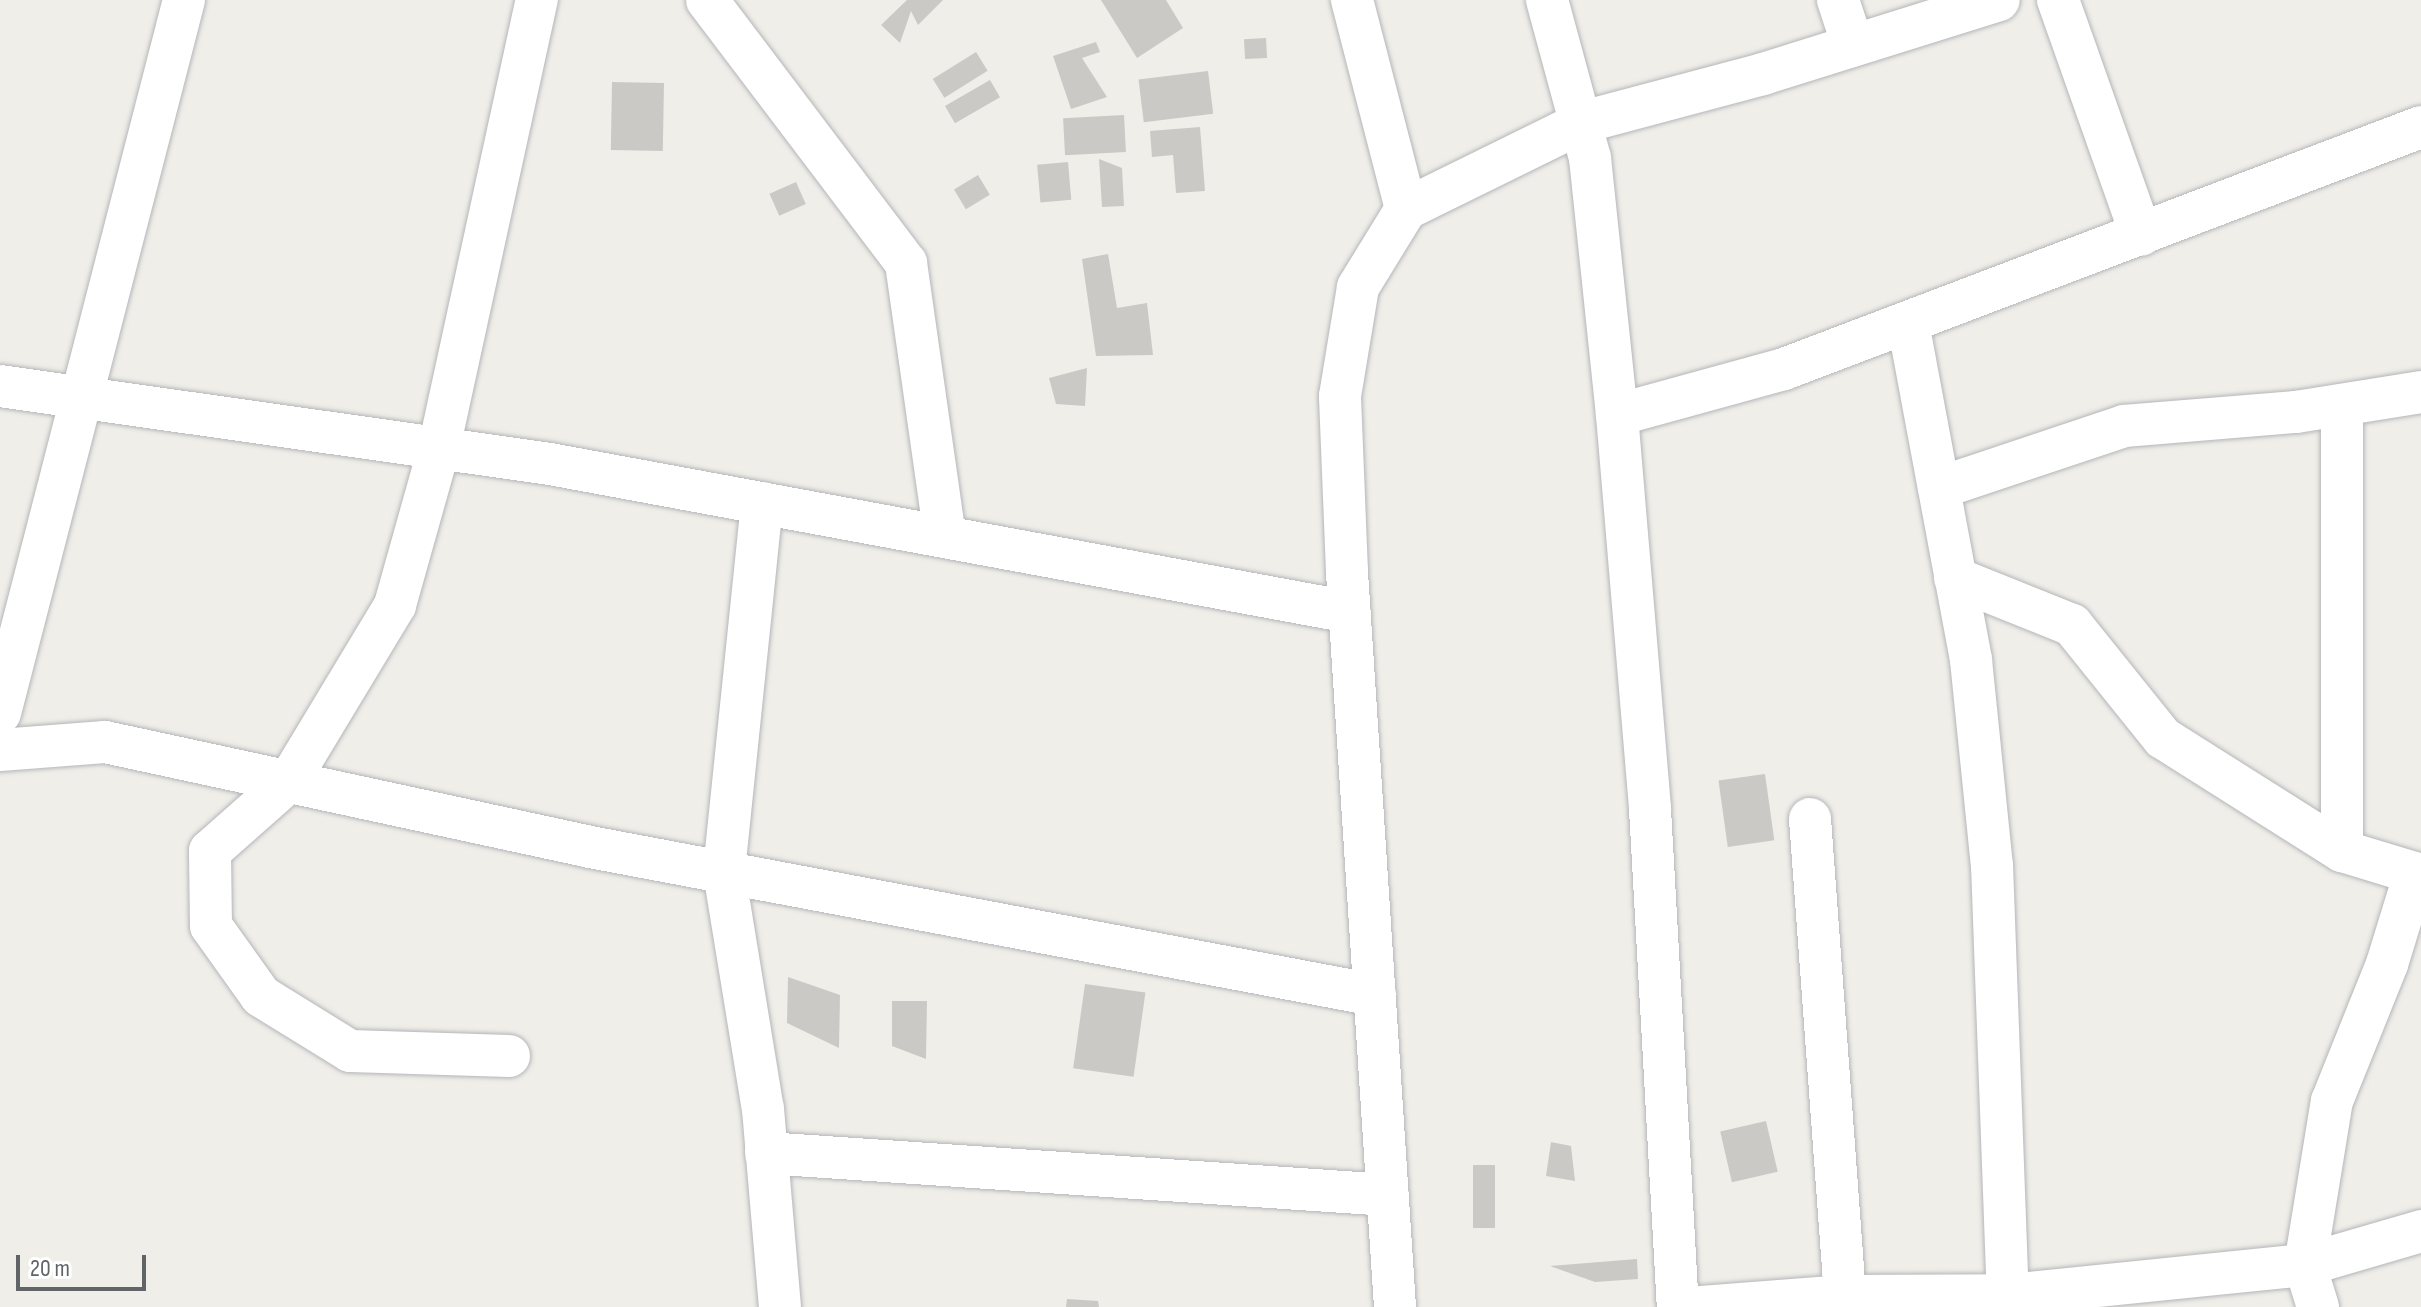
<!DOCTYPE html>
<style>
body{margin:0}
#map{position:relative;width:2421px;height:1307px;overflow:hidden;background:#f0eee9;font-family:"Sofia Sans Condensed",sans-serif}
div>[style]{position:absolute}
.building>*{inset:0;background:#cbc9c5;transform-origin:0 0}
.roads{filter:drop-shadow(0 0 2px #b4b6b9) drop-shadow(0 0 2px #b4b6b9)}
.street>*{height:42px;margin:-21px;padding:0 21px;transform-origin:21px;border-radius:21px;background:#fff}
span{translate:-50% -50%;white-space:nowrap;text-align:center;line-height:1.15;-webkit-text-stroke:6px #fff;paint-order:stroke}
.scale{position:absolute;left:16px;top:1255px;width:130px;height:36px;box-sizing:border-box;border:4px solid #606467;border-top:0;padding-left:10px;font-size:24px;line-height:28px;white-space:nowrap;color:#606467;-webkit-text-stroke:6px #fff;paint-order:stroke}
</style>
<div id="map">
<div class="building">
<div style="clip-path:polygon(907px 0,943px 0,918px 25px,911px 11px,900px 43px,881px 25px)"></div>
<div style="clip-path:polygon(1101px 0,1166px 0,1183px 28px,1137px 58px)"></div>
<div style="left:1266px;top:38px;width:20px;height:22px;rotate:87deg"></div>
<div style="clip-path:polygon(1096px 42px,1100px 52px,1082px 58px,1107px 97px,1071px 109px,1053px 56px)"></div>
<div style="left:976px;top:52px;width:22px;height:51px;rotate:58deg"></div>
<div style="left:1208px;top:71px;width:43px;height:70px;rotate:83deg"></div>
<div style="left:990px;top:80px;width:20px;height:52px;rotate:60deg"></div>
<div style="left:612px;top:82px;width:52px;height:68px;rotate:1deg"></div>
<div style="left:1124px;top:115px;width:37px;height:61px;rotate:87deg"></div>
<div style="clip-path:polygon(1200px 127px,1205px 191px,1176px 193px,1173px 155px,1152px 157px,1150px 131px)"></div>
<div style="clip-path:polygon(1099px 159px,1122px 168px,1124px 206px,1102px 207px)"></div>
<div style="left:1068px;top:162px;width:38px;height:31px;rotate:85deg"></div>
<div style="left:978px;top:175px;width:23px;height:28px;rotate:59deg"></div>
<div style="left:796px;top:182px;width:24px;height:29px;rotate:66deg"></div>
<div style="clip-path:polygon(1108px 254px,1117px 308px,1147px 303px,1153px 355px,1096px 356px,1082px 259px)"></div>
<div style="clip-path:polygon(1087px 368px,1085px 406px,1056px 404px,1049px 378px)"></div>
<div style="left:1765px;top:774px;width:67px;height:47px;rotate:82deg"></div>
<div style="clip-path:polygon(788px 977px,840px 995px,839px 1048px,787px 1023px)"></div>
<div style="left:1085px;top:984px;width:61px;height:85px;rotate:8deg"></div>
<div style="clip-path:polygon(892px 1001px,927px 1001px,926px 1059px,892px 1046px)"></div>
<div style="left:1766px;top:1121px;width:52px;height:47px;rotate:77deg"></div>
<div style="clip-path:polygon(1551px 1142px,1571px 1146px,1575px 1181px,1546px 1176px)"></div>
<div style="left:1473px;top:1165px;width:22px;height:63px"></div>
<div style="clip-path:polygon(1637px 1259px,1638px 1279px,1595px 1282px,1550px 1266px)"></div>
<div style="clip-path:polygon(1067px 1299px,1098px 1301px,1099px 1307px,1066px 1307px)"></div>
</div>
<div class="roads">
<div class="street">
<div style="left:707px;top:0;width:330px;rotate:52.9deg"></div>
<div style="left:906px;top:263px;width:276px;rotate:81.9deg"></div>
<div style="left:1352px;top:0;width:216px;rotate:75.5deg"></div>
<div style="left:1547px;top:0;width:164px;rotate:74.8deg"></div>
<div style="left:1590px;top:158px;width:258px;rotate:84deg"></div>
<div style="left:1617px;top:415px;width:395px;rotate:85.2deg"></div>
<div style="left:1650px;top:809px;width:499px;rotate:86.8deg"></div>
<div style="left:1838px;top:0;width:48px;rotate:71.9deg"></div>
<div style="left:2058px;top:0;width:249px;rotate:70.5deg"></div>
<div style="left:1908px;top:323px;width:343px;rotate:79.4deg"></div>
<div style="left:1971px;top:660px;width:206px;rotate:84.2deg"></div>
<div style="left:1992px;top:865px;width:442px;rotate:87.9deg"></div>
<div style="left:0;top:386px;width:556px;rotate:8.07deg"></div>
<div style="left:550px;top:464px;width:813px;rotate:10.49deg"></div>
<div style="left:1617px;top:415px;width:173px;rotate:-15.4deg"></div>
<div style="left:1784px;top:369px;width:681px;rotate:-20.8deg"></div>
<div style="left:1939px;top:488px;width:195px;rotate:-18.5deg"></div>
<div style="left:2124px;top:426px;width:173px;rotate:-4.7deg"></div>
<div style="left:2296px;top:412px;width:127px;rotate:-9.1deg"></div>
<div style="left:762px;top:503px;width:371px;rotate:95.9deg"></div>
<div style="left:724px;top:872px;width:240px;rotate:80.7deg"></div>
<div style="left:763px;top:1109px;width:199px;rotate:85.1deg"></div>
<div style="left:1955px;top:578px;width:126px;rotate:21.9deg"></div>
<div style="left:2072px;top:625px;width:145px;rotate:51.2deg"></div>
<div style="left:2163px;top:738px;width:212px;rotate:32.3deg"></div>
<div style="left:2342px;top:851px;width:83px;rotate:16.9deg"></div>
<div style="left:0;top:713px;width:736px;rotate:-75.53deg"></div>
<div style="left:0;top:750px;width:105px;rotate:-4.4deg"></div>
<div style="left:105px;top:742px;width:496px;rotate:12.2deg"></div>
<div style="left:590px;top:847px;width:799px;rotate:10.68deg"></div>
<div style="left:1810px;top:819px;width:478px;rotate:85.8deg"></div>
<div style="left:2342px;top:851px;width:446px;rotate:-90deg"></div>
<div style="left:509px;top:1056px;width:159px;rotate:-178.2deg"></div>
<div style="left:350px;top:1051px;width:105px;rotate:-148.3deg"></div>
<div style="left:261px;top:996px;width:86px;rotate:-125.5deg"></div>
<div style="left:211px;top:926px;width:75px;rotate:-90.8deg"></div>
<div style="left:210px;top:851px;width:106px;rotate:-41.5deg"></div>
<div style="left:289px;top:781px;width:205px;rotate:-58.9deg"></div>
<div style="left:395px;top:605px;width:163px;rotate:-74.3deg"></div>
<div style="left:439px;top:448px;width:459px;rotate:-77.7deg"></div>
<div style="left:766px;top:1153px;width:623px;rotate:3.86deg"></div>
<div style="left:1395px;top:1307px;width:737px;rotate:-93.74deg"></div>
<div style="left:1347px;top:572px;width:176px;rotate:-92.3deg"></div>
<div style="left:1340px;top:396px;width:110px;rotate:-80.6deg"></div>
<div style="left:1358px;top:287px;width:92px;rotate:-58.4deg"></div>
<div style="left:1406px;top:209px;width:197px;rotate:-26.2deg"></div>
<div style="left:1583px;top:122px;width:186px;rotate:-14.9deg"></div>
<div style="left:1763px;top:74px;width:247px;rotate:-17.4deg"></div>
<div style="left:1701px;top:1307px;width:144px;rotate:-4.4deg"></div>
<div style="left:1845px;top:1296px;width:164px;rotate:-0.3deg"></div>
<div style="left:2009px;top:1295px;width:298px;rotate:-5.8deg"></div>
<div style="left:2305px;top:1265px;width:121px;rotate:-16.3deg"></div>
<div style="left:2318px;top:1307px;width:44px;rotate:-107.2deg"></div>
<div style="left:2305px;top:1265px;width:166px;rotate:-80.7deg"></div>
<div style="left:2332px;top:1101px;width:148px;rotate:-68.1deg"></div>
<div style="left:2387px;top:964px;width:95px;rotate:-72.9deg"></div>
</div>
</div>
<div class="scale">20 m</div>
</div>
